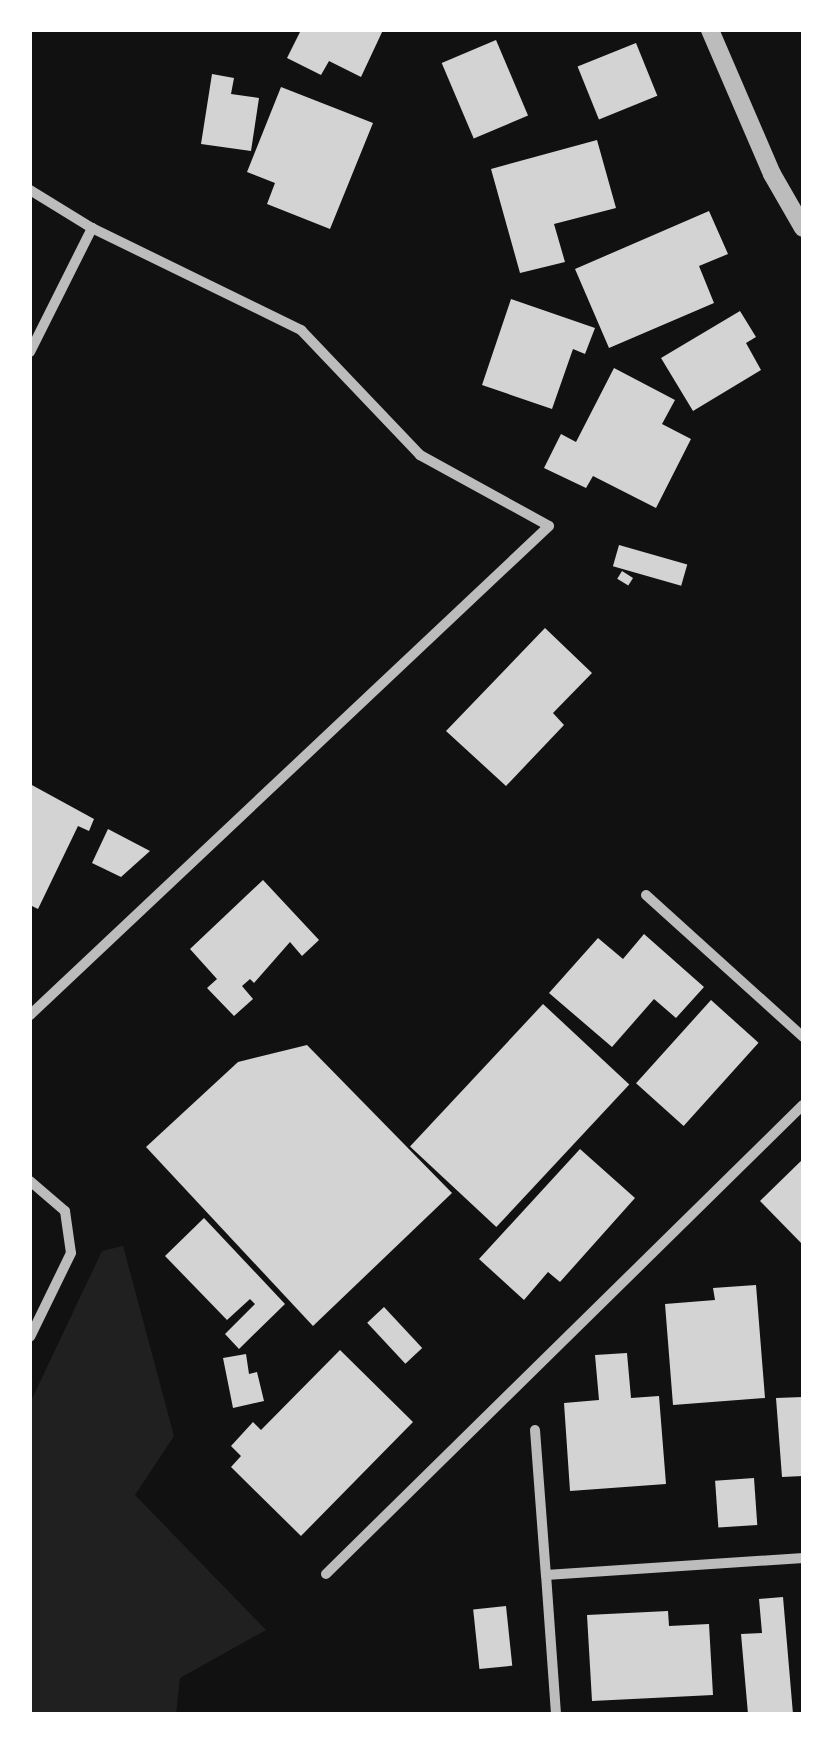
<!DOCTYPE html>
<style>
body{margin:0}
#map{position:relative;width:833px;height:1744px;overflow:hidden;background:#111;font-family:"PT Sans",sans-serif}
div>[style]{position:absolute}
.green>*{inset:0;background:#202020}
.building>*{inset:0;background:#d3d3d3;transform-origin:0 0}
.minor>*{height:10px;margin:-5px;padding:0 5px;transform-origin:5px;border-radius:5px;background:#bcbcbc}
.tertiary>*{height:18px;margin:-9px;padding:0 9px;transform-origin:9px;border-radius:9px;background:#bcbcbc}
span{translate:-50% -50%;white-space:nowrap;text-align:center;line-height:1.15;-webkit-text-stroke:9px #fff;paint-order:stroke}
.frame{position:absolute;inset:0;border:32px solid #fff;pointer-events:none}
</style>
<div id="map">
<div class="green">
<div style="clip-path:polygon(123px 1246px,174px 1436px,135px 1495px,266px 1630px,180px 1678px,176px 1714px,30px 1714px,30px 1403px,102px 1251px)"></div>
</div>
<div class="building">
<div style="clip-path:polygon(301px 30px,383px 30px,361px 77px,329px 61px,321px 75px,287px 58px)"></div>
<div style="left:496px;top:40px;width:82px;height:59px;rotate:67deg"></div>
<div style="left:636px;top:43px;width:57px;height:63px;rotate:68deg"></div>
<div style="clip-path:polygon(212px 74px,234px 78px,231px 94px,259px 98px,251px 151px,201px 144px)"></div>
<div style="clip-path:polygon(281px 87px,373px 123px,330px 229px,267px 204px,275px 183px,247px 172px)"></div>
<div style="clip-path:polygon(597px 140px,616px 208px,554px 224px,565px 262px,520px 273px,491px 169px)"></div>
<div style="clip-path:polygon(709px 211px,728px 254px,699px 266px,714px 303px,609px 348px,575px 269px)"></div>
<div style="clip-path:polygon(511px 299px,595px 328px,585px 354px,573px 349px,552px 409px,482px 385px)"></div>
<div style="clip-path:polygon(740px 311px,756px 337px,746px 343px,761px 370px,693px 411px,661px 358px)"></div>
<div style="clip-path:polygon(614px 368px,675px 400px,662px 424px,691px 439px,656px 508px,593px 476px,586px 488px,544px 468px,561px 434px,576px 442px)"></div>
<div style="left:619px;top:545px;width:71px;height:22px;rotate:16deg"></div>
<div style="left:622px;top:571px;width:13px;height:9px;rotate:32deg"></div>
<div style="clip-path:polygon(545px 628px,592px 673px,553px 713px,564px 725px,506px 786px,446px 731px)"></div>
<div style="clip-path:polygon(30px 784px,94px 819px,89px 831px,78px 826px,38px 909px,30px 905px)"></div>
<div style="clip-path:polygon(108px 829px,150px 851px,121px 877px,92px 863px)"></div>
<div style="clip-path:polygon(263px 880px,319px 940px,302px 956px,290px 942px,254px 983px,250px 979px,242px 986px,253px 999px,234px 1016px,207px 988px,217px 979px,190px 949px)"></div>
<div style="clip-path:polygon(644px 934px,704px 987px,676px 1018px,654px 999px,612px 1047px,549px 993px,598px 938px,623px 959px)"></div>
<div style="left:711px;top:1000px;width:64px;height:112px;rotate:42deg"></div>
<div style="left:543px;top:1004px;width:118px;height:195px;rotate:43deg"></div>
<div style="clip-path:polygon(307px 1045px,452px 1193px,313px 1326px,146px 1147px,238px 1062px)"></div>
<div style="clip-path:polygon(580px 1149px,635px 1198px,560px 1282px,548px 1272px,524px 1300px,479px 1259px)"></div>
<div style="clip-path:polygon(803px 1159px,803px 1245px,760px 1201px)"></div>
<div style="clip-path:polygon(204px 1218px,285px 1304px,239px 1349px,225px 1334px,255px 1304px,250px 1299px,227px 1320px,165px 1256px)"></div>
<div style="clip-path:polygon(756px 1285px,765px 1398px,673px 1405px,665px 1304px,715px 1300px,713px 1288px)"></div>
<div style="left:384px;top:1307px;width:56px;height:23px;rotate:47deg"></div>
<div style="clip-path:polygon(340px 1350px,413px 1422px,301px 1536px,231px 1467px,241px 1456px,231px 1446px,253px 1422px,261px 1430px)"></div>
<div style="clip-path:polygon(627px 1353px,631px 1398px,659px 1396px,666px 1484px,570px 1491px,564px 1403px,599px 1400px,595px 1355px)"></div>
<div style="clip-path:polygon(246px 1354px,249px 1374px,257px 1372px,264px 1401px,233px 1408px,223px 1358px)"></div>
<div style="clip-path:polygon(803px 1397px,803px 1476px,782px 1477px,776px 1398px)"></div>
<div style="left:754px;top:1478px;width:47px;height:39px;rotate:86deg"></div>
<div style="clip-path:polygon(783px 1597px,793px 1714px,748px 1714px,741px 1634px,762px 1633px,759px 1599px)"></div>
<div style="left:506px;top:1606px;width:60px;height:33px;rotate:84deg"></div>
<div style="clip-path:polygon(668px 1611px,669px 1626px,709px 1624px,713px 1695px,592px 1701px,587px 1615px)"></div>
</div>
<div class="minor">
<div style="left:30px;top:190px;width:73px;rotate:31.5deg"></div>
<div style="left:92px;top:228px;width:233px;rotate:26deg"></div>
<div style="left:301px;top:330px;width:173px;rotate:46.4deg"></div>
<div style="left:420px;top:455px;width:147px;rotate:28.8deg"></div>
<div style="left:549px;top:526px;width:713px;rotate:136.7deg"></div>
<div style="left:30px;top:352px;width:139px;rotate:-63.4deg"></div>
<div style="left:646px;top:895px;width:212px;rotate:42.1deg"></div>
<div style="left:30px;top:1181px;width:46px;rotate:40.6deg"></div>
<div style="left:65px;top:1211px;width:42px;rotate:81.9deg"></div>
<div style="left:71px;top:1253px;width:93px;rotate:116deg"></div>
<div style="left:535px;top:1430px;width:145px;rotate:85.7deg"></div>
<div style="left:326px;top:1574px;width:669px;rotate:-44.52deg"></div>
<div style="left:556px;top:1714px;width:139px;rotate:-94.1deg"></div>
<div style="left:546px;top:1575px;width:258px;rotate:-3.8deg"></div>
</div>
<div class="tertiary">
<div style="left:710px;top:30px;width:157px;rotate:66.7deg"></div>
<div style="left:772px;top:174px;width:62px;rotate:60.1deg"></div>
</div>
<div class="frame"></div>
</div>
